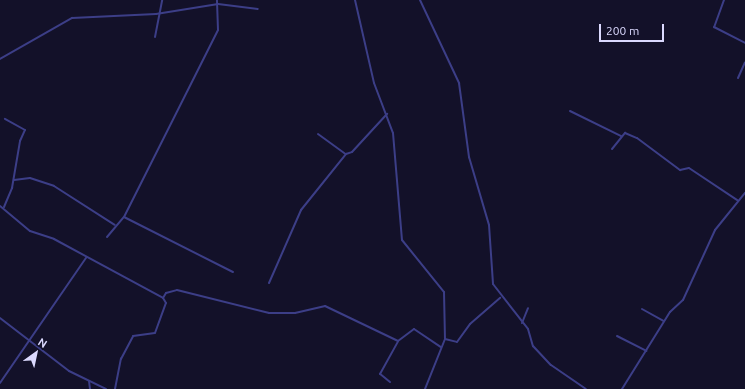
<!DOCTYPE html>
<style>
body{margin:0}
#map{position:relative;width:745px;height:389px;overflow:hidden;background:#131129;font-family:Ubuntu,sans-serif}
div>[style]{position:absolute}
.street>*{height:2px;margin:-1px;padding:0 1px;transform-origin:1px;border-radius:1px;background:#3c3e87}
span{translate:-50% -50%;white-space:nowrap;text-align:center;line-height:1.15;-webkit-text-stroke:3px #131129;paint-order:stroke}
.north{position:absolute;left:16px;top:333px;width:40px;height:40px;-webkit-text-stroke:3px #131129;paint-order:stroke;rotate:33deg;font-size:11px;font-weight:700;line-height:16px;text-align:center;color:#dbd9fe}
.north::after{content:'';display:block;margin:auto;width:14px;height:18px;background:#dbd9fe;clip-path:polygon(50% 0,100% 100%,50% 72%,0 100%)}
.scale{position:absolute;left:599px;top:24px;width:65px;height:18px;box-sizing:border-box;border:2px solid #dbd9fe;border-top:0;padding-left:5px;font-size:12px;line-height:14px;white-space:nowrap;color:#dbd9fe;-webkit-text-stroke:3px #131129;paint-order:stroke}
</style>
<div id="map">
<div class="street">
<div style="left:355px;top:0;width:85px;rotate:77.1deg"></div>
<div style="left:374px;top:83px;width:53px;rotate:69.2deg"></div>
<div style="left:393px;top:133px;width:107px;rotate:85.2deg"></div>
<div style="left:402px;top:240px;width:67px;rotate:51.1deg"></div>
<div style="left:444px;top:292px;width:47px;rotate:88.8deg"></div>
<div style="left:445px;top:339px;width:54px;rotate:111.8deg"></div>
<div style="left:420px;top:0;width:92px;rotate:64.8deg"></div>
<div style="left:459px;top:83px;width:75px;rotate:82.3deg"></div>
<div style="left:469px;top:157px;width:71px;rotate:73.6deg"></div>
<div style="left:489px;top:225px;width:59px;rotate:86.1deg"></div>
<div style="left:493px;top:284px;width:57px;rotate:52.1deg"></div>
<div style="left:528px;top:329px;width:18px;rotate:74deg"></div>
<div style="left:533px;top:346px;width:26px;rotate:47deg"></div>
<div style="left:551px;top:365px;width:42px;rotate:34.4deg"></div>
<div style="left:724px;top:0;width:29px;rotate:110deg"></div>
<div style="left:714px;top:27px;width:35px;rotate:27deg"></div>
<div style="left:155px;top:37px;width:38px;rotate:-79deg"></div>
<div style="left:0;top:59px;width:83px;rotate:-29.7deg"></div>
<div style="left:72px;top:18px;width:84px;rotate:-2.7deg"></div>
<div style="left:156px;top:14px;width:63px;rotate:-9.2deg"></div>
<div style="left:218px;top:4px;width:40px;rotate:7.1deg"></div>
<div style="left:738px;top:78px;width:17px;rotate:-66deg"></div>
<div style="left:570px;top:111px;width:57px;rotate:26.1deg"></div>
<div style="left:318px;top:134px;width:34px;rotate:36deg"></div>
<div style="left:612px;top:149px;width:21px;rotate:-51deg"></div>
<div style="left:625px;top:133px;width:13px;rotate:23deg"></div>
<div style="left:637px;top:138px;width:54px;rotate:36.7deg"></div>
<div style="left:680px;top:170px;width:9px;rotate:-13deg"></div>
<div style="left:689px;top:168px;width:58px;rotate:33.7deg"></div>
<div style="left:14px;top:180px;width:16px;rotate:-7deg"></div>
<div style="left:30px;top:178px;width:25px;rotate:18deg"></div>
<div style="left:54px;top:186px;width:72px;rotate:32.6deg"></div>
<div style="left:0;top:206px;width:39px;rotate:40deg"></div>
<div style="left:30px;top:231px;width:25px;rotate:18deg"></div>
<div style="left:54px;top:239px;width:124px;rotate:28.4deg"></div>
<div style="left:4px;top:207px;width:21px;rotate:-67deg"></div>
<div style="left:12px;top:188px;width:48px;rotate:-80.3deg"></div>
<div style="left:20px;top:141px;width:12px;rotate:-66deg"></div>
<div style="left:25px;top:130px;width:23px;rotate:-151deg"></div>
<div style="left:124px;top:217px;width:122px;rotate:26.8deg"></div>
<div style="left:107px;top:237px;width:26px;rotate:-50deg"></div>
<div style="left:124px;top:217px;width:209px;rotate:-63.3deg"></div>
<div style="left:218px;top:30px;width:30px;rotate:-92deg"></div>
<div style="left:269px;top:283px;width:80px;rotate:-66.3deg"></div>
<div style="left:301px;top:210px;width:72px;rotate:-51.2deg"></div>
<div style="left:346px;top:154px;width:6px;rotate:-18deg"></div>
<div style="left:352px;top:152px;width:52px;rotate:-47.4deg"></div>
<div style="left:642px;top:309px;width:25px;rotate:29deg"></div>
<div style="left:0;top:318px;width:87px;rotate:37.5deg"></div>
<div style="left:69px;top:371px;width:41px;rotate:25.9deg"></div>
<div style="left:522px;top:323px;width:16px;rotate:-68deg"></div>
<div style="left:617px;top:336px;width:33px;rotate:27deg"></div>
<div style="left:445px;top:339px;width:12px;rotate:14deg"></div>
<div style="left:457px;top:342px;width:22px;rotate:-54deg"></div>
<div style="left:470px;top:324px;width:40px;rotate:-41deg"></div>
<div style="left:89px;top:381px;width:8px;rotate:83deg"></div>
<div style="left:390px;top:382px;width:13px;rotate:-141deg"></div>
<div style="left:380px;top:374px;width:37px;rotate:-61deg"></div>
<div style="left:0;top:383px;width:152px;rotate:-55.5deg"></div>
<div style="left:115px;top:389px;width:31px;rotate:-79deg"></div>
<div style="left:121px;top:359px;width:26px;rotate:-62deg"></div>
<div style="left:133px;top:336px;width:22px;rotate:-8deg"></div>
<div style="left:155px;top:333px;width:32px;rotate:-70deg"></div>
<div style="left:166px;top:303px;width:6px;rotate:-121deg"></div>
<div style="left:163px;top:298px;width:6px;rotate:-59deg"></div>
<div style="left:166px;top:293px;width:11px;rotate:-15deg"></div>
<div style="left:177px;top:290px;width:95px;rotate:14deg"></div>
<div style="left:269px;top:313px;width:26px"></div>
<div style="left:295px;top:313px;width:31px;rotate:-13deg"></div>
<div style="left:325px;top:306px;width:81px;rotate:25.6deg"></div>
<div style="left:398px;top:341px;width:20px;rotate:-37deg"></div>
<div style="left:414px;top:329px;width:32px;rotate:34deg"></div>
<div style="left:622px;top:389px;width:91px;rotate:-58.1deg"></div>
<div style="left:670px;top:312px;width:18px;rotate:-43deg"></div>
<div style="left:683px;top:300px;width:77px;rotate:-65.4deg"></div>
<div style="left:715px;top:230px;width:48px;rotate:-51deg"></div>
</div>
<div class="north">N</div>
<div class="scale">200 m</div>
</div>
